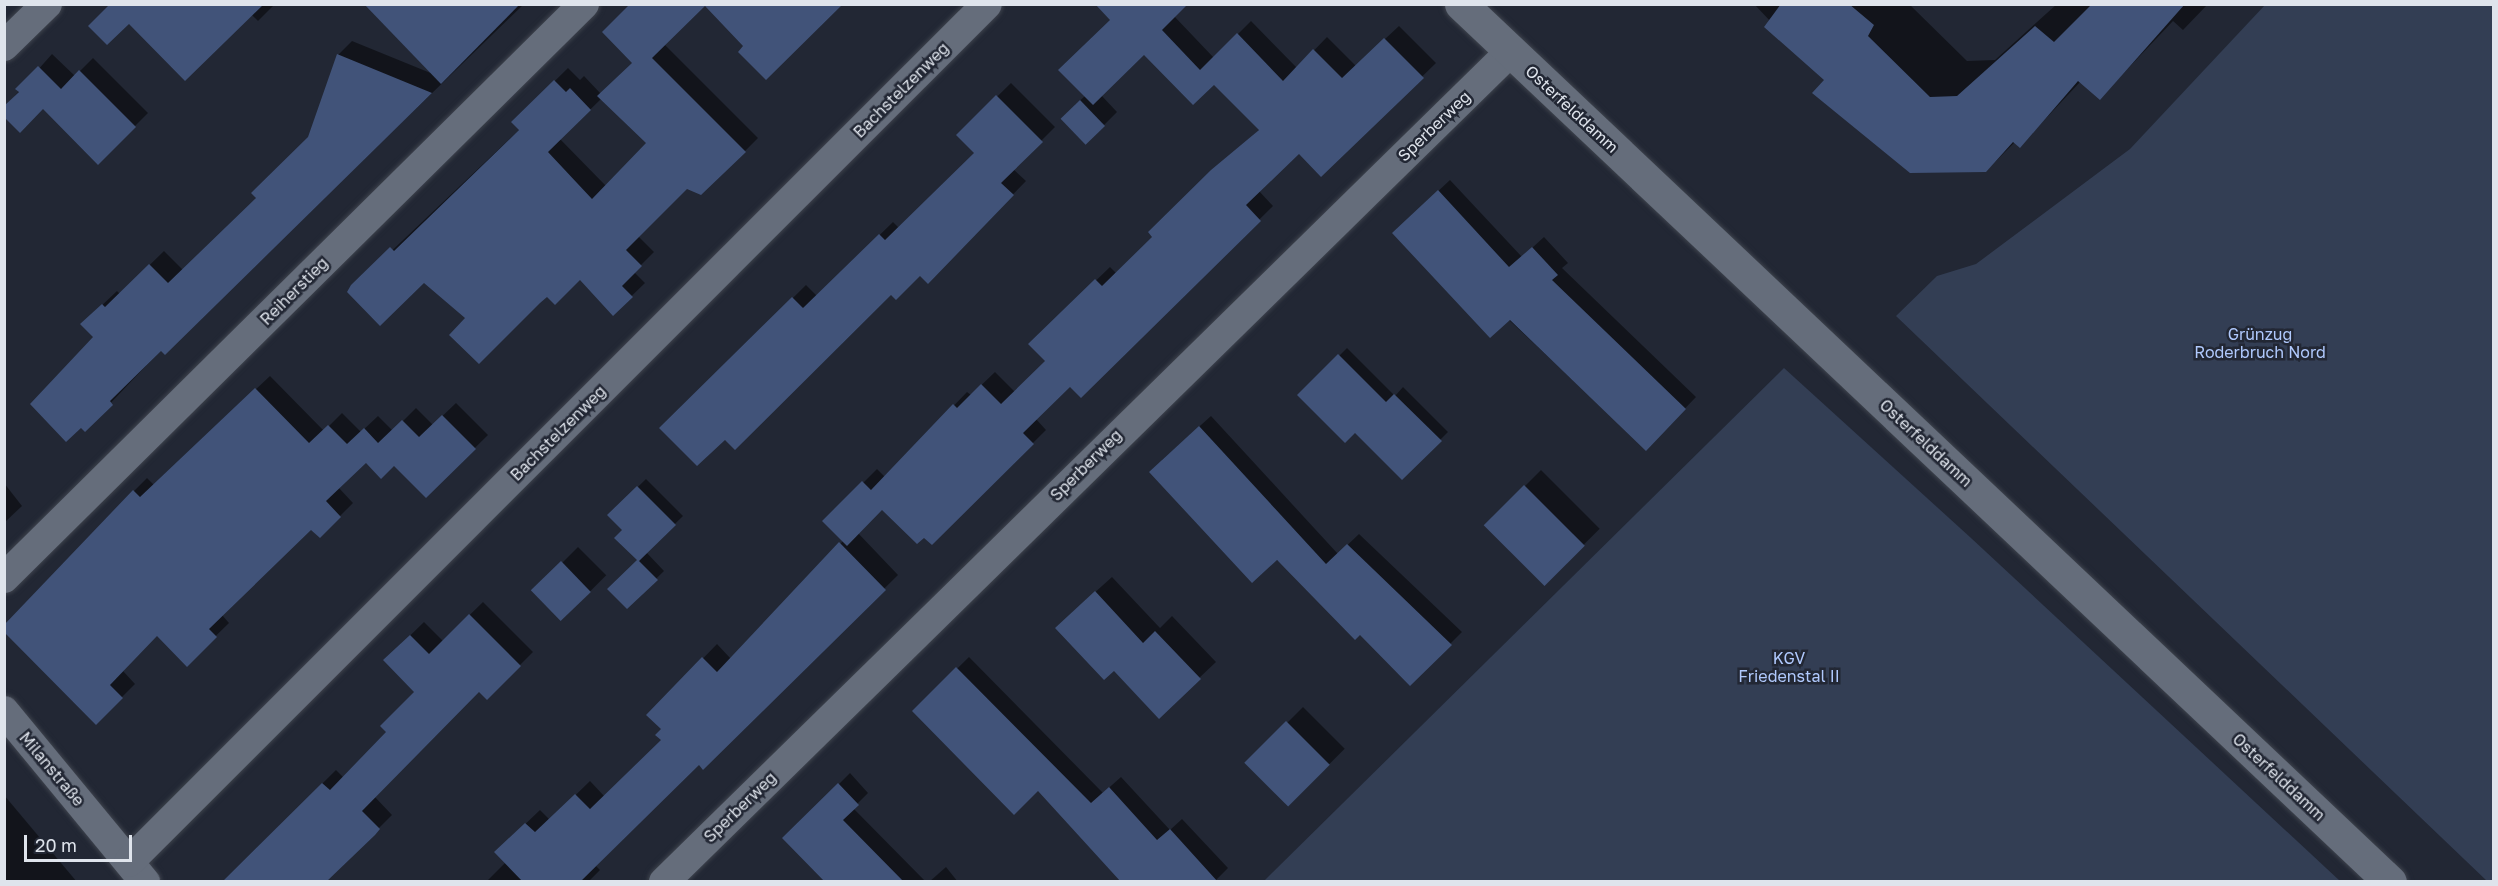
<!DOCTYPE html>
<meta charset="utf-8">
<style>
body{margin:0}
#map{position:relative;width:2498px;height:886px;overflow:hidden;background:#222734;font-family:"Golos Text",sans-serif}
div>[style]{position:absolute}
.green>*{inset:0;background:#333e54}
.shadow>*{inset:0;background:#0007;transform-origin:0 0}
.building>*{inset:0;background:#415379;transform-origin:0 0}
.roads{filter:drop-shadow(0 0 2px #3e434d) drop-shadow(0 0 2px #3e434d)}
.minor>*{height:30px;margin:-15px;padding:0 15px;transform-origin:15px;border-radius:15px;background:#656d7b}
.tertiary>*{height:33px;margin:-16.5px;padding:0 16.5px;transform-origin:16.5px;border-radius:16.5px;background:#656d7b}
span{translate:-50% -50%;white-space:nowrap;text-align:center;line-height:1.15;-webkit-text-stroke:5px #222734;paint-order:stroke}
.street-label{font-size:16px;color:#dfe4ec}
.park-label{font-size:16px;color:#b0c9fd}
.frame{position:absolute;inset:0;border:6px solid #dfe4ec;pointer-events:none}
.scale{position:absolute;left:24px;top:835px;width:108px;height:27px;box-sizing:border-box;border:3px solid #dfe4ec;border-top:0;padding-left:8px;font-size:18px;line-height:21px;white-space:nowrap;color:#dfe4ec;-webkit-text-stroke:4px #222734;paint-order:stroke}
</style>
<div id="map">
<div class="green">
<div style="clip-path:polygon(2265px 5px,2493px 5px,2493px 881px,2487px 881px,1896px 316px,1937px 276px,1976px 264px,2130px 149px)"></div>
<div style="clip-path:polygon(1784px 368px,1971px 538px,2340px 881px,1264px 881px)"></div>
</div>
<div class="shadow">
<div style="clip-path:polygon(111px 4px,275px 4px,258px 21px,251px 14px)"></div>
<div style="clip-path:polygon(366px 4px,524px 4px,165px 352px,162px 349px,85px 430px,97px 310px,117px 291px,120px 294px,164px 251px,183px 270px,258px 198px,309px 137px,338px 55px,352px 41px,433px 74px)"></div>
<div style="clip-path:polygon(1754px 4px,1909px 4px,1967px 61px,1995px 60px,2057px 4px,2208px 4px,2183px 30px,2173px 21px,2100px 98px,2081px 81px,2020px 146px,2015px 142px,1986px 171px,1826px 80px)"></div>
<div style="clip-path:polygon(1174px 16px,1214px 58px,1251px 21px,1297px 68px,1327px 37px,1356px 66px,1399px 26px,1436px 63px,1321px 175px,1299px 152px,1259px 191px,1273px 206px,1081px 396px,1070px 385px,1036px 419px,1046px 430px,932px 543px,882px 508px,858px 533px,898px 575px,703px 768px,699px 763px,596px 866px,600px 870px,588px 882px,486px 882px,506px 862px,496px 852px,540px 810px,550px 820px,590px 781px,605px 797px,663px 740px,663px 729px,648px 715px,717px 644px,731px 659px,844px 540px,825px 521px,877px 469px,885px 477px,967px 392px,971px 395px,995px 372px,1015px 392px,1047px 361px,1030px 344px,1110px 267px,1117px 274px,1154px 237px,1150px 232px,1260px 129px,1214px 83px,1144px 53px,1101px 95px,1117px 112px,1104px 125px,1075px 105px)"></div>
<div style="clip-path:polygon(evenodd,664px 44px,758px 138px,745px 151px,687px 187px,638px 236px,654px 252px,634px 272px,645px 283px,613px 314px,580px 278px,547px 295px,467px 318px,424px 281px,362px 279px,520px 129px,513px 122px,568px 68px,580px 80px,584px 76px,601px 94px,664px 44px,601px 99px,648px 143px,606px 186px,560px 139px,601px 99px)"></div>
<div style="clip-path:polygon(52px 54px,75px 76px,93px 58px,148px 113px,98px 163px,43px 107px,4px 108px)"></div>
<div style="clip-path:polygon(1011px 83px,1055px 127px,1013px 169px,1026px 181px,928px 282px,920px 274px,891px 293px,725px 437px,661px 428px,806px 285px,817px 296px,893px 222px,899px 228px,976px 152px,958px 135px)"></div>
<div style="clip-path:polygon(1450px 180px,1522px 257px,1544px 237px,1568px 263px,1562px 268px,1696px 397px,1646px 449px,1405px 222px)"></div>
<div style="clip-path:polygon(1347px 348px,1395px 396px,1403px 387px,1448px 432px,1402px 478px,1355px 431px,1300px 395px)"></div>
<div style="clip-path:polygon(270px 376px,324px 431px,342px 413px,361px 432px,378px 416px,393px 431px,416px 408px,433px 425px,456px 403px,488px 435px,426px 496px,394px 464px,366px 461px,338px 487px,353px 503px,320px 536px,311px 528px,222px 615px,229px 623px,187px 664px,157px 634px,123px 671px,135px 684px,96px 723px,134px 491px,147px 478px,154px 485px)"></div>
<div style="clip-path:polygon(1211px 416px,1338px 554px,1359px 534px,1462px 632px,1410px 684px,1360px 633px,1162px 460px)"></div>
<div style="left:1541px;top:470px;width:83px;height:78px;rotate:45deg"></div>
<div style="clip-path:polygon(646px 479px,683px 516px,646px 552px,664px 571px,627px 607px,639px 560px,624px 530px,609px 515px)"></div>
<div style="clip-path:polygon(4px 483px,22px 506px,4px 523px)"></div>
<div style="left:578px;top:547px;width:40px;height:63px;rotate:45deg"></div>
<div style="clip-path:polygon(1112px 577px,1160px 628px,1172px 616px,1216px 662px,1159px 716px,1114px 669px,1073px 612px)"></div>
<div style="clip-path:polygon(483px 602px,533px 652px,487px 698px,479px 690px,374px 796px,392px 815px,325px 882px,234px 871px,336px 770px,344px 778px,388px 732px,416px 692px,385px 660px,424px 622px,443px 641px)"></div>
<div style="clip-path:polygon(969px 657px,1103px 793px,1121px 777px,1170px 830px,1182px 819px,1228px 868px,1214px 882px,1038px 788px,914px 711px)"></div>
<div style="left:1303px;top:707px;width:59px;height:79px;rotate:45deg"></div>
<div style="clip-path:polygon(850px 773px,868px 793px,853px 808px,926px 882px,828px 882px,785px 838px)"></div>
<div style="clip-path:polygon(4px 795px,77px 882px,4px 882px)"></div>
<div style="clip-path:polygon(946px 867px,958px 882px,929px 882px)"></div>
</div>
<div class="building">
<div style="clip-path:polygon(110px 4px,264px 4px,185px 81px,129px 24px,107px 45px,88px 26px)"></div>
<div style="clip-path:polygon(364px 4px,520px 4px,441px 84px)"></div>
<div style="clip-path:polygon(630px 4px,843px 4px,766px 80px,738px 52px,743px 46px,705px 6px,652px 58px,746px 152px,701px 195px,687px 189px,626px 250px,642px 266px,622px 286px,633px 297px,613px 316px,580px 280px,555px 305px,547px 297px,540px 303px,479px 364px,449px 335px,465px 318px,424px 283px,380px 326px,347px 292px,351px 285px,390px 247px,394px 251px,519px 130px,511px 122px,554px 80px,566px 92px,570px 88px,591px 110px,548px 152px,592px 199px,646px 143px,597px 96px,632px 63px,602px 32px)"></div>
<div style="clip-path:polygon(1095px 4px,1188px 4px,1162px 30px,1200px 70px,1237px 33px,1283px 81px,1313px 49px,1342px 78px,1384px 38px,1424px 78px,1321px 177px,1299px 154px,1246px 205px,1261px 221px,1081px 398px,1070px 387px,1023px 433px,1034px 444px,932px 545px,924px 538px,917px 544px,882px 510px,847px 546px,822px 521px,862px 481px,871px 490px,953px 404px,957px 408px,981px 384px,1001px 404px,1045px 361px,1028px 344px,1095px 279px,1102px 286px,1152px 237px,1148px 232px,1211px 170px,1259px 130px,1214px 85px,1193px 105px,1144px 55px,1093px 105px,1058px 70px,1110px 20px)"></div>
<div style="clip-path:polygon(1781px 4px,1849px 4px,1874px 25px,1868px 36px,1930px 97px,1957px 96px,2035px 26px,2054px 42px,2092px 4px,2185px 4px,2100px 100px,2078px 81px,2020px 148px,2013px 142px,1986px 172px,1910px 173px,1812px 93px,1824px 80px,1764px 27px)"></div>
<div style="clip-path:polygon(337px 54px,432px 93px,165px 355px,161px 351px,110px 401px,113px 405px,85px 432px,81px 428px,66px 442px,30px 404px,93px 337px,80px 324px,102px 304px,105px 307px,149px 264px,168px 283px,256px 198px,251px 193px,308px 137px)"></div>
<div style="clip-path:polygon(38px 66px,61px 89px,79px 70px,136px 127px,98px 165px,43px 109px,20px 133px,4px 117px,4px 106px,19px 92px,15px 89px)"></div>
<div style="clip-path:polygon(996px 95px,1043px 142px,1001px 183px,1014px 195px,928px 284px,920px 276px,896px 300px,891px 295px,735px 450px,725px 440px,697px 466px,659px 428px,792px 297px,803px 308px,879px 234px,885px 240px,974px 153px,956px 135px)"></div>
<div style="left:1080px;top:100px;width:36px;height:27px;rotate:46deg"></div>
<div style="clip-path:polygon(1438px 190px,1509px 267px,1532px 247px,1558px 275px,1552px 280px,1686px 409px,1646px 451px,1510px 320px,1490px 338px,1392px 233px)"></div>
<div style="clip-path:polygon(1338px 354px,1386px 402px,1394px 394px,1442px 441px,1402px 480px,1355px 433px,1345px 443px,1297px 395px)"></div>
<div style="clip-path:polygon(255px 388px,309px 443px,328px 425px,347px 444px,364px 428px,378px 443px,402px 420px,419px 437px,442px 415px,476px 449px,426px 498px,394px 466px,381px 479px,366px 463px,326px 501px,341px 517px,320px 538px,311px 530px,209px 629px,217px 637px,187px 667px,157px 636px,110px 685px,123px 698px,96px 725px,4px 632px,4px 625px,133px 490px,140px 497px)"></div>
<div style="clip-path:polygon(1199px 426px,1326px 564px,1347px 544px,1452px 645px,1410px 686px,1360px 635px,1355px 640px,1277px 560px,1252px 583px,1149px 472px)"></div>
<div style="left:1524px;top:485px;width:86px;height:57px;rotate:45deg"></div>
<div style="clip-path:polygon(637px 486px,676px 525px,639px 561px,658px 580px,627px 609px,607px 589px,637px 560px,614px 538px,622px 530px,607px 515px)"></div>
<div style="clip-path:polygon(839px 542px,886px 590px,703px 770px,699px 765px,580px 882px,523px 882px,494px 852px,525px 823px,535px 832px,575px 794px,590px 809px,661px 740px,655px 735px,661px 729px,646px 715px,702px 657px,717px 672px)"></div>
<div style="left:561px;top:561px;width:43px;height:42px;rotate:46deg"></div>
<div style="clip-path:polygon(1095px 591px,1143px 643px,1155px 631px,1201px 679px,1159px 719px,1114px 671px,1104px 680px,1055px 628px)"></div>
<div style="clip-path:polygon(469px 614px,521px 666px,487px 700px,479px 692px,362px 811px,380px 829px,375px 835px,326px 882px,222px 882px,322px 783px,330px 790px,386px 732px,380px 726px,414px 692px,383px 660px,410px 635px,429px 654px)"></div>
<div style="clip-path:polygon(956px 667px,1091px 803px,1109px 787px,1157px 840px,1170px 829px,1218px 882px,1121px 882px,1038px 791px,1014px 815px,912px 711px)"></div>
<div style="left:1286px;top:721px;width:62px;height:59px;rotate:45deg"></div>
<div style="clip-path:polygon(838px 783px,859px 805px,843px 820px,904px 882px,825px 882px,782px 838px)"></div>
</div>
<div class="roads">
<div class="minor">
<div style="left:4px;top:46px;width:60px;rotate:-44.3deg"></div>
<div style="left:4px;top:578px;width:816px;rotate:-44.7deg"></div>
<div style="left:4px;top:711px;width:222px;rotate:50.5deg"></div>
<div style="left:129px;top:862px;width:1213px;rotate:-45deg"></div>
<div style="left:664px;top:882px;width:1187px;rotate:-44.45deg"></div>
</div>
<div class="tertiary">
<div style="left:1461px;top:4px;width:1278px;rotate:43.38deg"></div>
</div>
</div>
<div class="street-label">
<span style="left:901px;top:90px;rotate:-45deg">Bachstelzenweg</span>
<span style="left:1572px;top:109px;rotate:43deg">Osterfelddamm</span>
<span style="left:1434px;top:126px;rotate:-44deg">Sperberweg</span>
<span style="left:294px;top:291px;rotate:-45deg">Reiherstieg</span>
<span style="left:558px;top:433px;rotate:-45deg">Bachstelzenweg</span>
<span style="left:1926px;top:443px;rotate:43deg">Osterfelddamm</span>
<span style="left:1086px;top:465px;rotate:-45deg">Sperberweg</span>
<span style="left:52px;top:769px;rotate:50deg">Milanstraße</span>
<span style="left:2279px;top:777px;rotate:43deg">Osterfelddamm</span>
<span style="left:740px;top:807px;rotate:-44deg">Sperberweg</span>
</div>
<div class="park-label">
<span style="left:2260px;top:343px">Grünzug<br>Roderbruch Nord</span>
<span style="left:1789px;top:667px">KGV<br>Friedenstal II</span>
</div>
<div class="frame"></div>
<div class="scale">20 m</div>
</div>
